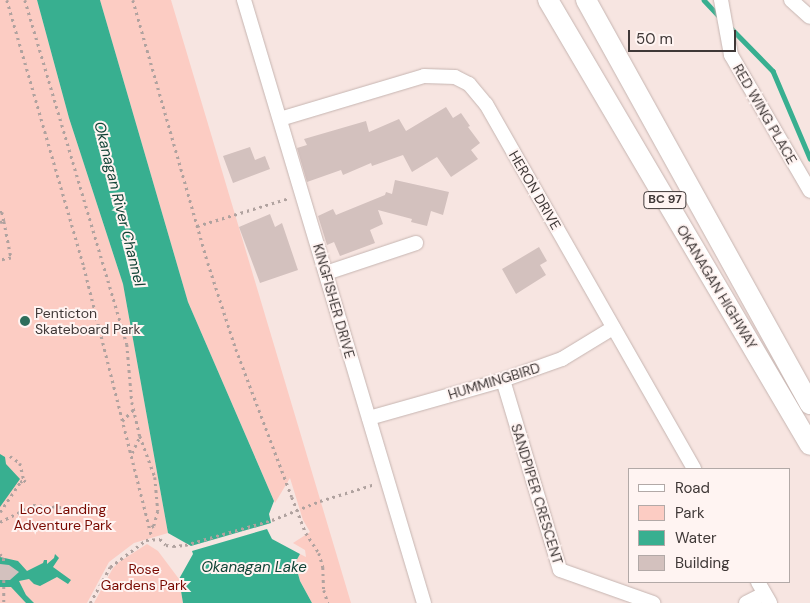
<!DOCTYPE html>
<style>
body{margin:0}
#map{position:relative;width:810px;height:603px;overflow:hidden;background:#f7e5e1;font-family:"DM Sans",sans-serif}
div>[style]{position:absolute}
.green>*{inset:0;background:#fcccc3}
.water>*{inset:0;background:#38af90}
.stream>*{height:4.5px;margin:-2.25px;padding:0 2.25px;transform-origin:2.25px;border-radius:2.25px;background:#38af90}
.building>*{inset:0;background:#d3c1be}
.path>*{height:2.5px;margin-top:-1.25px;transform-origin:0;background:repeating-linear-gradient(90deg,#b0a29f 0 2.5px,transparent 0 6.5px)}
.roads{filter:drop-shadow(0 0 1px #c6b5b1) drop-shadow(0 0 1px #c6b5b1)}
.minor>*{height:14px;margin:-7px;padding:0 7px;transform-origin:7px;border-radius:7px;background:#fff}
.highway>*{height:20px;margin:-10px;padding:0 10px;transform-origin:10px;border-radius:10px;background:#fff}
.dots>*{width:14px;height:14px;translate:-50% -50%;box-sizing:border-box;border:2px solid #fff4f2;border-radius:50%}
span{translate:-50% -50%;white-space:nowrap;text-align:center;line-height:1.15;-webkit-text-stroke:4px #fff4f2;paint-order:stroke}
.shield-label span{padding:1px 4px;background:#fff4f2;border:1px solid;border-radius:4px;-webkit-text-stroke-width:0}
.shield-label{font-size:12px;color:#3f3837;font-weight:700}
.street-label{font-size:14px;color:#3f3837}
.poi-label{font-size:14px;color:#3f3837}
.left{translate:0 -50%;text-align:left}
.park-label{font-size:14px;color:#790900}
.water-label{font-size:15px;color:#114336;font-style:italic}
.legend{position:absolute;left:628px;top:468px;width:162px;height:115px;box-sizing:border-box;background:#fff4f2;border:1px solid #b2a9a7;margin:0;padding:6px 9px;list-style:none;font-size:15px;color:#3f3837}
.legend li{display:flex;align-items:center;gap:10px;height:25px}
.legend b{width:25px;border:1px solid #b2a9a7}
.scale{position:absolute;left:628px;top:30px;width:108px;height:22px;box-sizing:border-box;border:2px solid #3f3837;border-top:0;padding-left:6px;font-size:15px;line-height:18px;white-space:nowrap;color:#3f3837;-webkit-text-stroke:4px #fff4f2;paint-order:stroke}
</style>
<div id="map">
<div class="green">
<div style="clip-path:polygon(0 0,37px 0,69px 118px,123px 284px,168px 533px,134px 543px,109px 562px,87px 603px,0 603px)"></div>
<div style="clip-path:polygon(100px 0,171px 0,351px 603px,312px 603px,300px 581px,295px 562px,300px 554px,306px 557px,305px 550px,293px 543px,310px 532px,303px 520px,290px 478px,275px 503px,188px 302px)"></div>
<div style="clip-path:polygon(147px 544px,158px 551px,179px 579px,183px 603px,94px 603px,113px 568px,119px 562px)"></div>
</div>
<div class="water">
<div style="clip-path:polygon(37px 0,100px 0,188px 302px,274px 501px,269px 514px,271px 523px,191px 546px,168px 533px,123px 284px,69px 118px)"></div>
<div style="clip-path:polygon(0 454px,5px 457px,6px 464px,20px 479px,0 507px)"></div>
<div style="clip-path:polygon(267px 529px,272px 539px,300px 554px,295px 563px,300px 581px,312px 603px,183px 603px,179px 579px,193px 554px,192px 551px)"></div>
<div style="clip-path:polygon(55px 554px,59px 558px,53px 567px,71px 580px,68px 584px,57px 577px,40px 586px,34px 584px,29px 579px,19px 581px,26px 595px,34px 603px,26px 603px,11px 587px,0 587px,0 557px,18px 561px,27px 571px,43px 563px,44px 560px,47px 560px,47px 564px,54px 558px)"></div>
</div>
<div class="stream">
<div style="left:704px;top:0;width:23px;rotate:47deg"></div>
<div style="left:731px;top:28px;width:60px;rotate:45.7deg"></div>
<div style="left:773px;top:71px;width:95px;rotate:67deg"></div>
</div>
<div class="building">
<div style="clip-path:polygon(446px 107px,453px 118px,461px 113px,470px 126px,468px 127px,480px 143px,471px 150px,478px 159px,451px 177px,437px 157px,412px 172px,403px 155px,372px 166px,371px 163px,343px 175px,341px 170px,307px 182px,297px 148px,307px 145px,304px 139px,366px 121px,369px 132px,399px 119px,406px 131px)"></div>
<div style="clip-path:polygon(250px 147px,255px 160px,265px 156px,270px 169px,233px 183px,223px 156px)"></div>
<div style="clip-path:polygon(395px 180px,449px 192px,443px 215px,431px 211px,427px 226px,411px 222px,412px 219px,378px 210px,383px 224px,370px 230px,375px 243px,340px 256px,334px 242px,327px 245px,318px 216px,333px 209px,336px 215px,385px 195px,386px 192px,392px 194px)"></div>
<div style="clip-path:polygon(270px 214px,275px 227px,282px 223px,298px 270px,260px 283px,239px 227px)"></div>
<div style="clip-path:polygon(539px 247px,547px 261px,540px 265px,546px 275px,516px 294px,502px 269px)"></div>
<div style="clip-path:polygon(0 564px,9px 565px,19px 572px,10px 580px,0 580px)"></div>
</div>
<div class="path">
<div style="left:7px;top:0;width:278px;rotate:73.9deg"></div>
<div style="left:84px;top:267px;width:279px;rotate:75.9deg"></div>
<div style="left:25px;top:0;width:359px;rotate:73.5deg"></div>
<div style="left:127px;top:344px;width:58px;rotate:85.1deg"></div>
<div style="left:132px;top:402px;width:35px;rotate:77deg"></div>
<div style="left:140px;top:436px;width:44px;rotate:69.9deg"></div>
<div style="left:155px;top:477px;width:34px;rotate:85deg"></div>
<div style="left:158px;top:511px;width:16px;rotate:105deg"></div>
<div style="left:154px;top:526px;width:6px;rotate:149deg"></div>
<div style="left:133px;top:0;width:273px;rotate:74.1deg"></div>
<div style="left:208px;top:263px;width:90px;rotate:72deg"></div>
<div style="left:236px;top:349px;width:158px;rotate:69.3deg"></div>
<div style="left:292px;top:497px;width:39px;rotate:69deg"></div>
<div style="left:306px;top:533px;width:24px;rotate:57deg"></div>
<div style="left:319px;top:553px;width:15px;rotate:74deg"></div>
<div style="left:323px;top:567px;width:23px;rotate:88deg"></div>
<div style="left:324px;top:590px;width:14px;rotate:73deg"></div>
<div style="left:0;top:212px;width:2px"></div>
<div style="left:2px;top:212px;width:9px;rotate:77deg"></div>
<div style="left:0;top:222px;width:4px;rotate:-14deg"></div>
<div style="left:4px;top:221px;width:38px;rotate:79deg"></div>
<div style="left:11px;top:258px;width:11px;rotate:170deg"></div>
<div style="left:197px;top:226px;width:96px;rotate:-16.9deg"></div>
<div style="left:122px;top:421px;width:17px;rotate:-45deg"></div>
<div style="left:132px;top:453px;width:19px;rotate:-65deg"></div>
<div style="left:10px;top:456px;width:12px;rotate:35deg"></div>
<div style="left:20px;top:463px;width:17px;rotate:77deg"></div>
<div style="left:0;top:512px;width:36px;rotate:-56deg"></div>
<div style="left:20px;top:482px;width:4px;rotate:-27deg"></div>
<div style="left:24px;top:480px;width:4px;rotate:45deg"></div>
<div style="left:0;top:522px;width:37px;rotate:-27deg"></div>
<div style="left:33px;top:505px;width:53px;rotate:4.3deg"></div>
<div style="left:0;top:554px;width:6px;rotate:45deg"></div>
<div style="left:4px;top:558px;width:6px;rotate:99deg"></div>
<div style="left:4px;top:580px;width:23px;rotate:90deg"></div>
<div style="left:90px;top:603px;width:41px;rotate:-60.9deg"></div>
<div style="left:110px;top:567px;width:45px;rotate:-36.9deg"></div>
<div style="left:146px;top:540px;width:14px;rotate:-4deg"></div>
<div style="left:160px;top:539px;width:8px;rotate:45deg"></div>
<div style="left:166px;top:545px;width:7px;rotate:8deg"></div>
<div style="left:173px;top:546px;width:12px;rotate:-5deg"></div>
<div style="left:185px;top:545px;width:91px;rotate:-16deg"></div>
<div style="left:272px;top:520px;width:52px;rotate:-21.6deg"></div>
<div style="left:320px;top:501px;width:58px;rotate:-17.2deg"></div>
</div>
<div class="roads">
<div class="minor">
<div style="left:244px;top:0;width:629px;rotate:73.38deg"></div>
<div style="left:721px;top:0;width:56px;rotate:79.7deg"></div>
<div style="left:731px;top:55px;width:157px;rotate:59.8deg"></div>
<div style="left:791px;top:0;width:25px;rotate:42deg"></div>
<div style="left:280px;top:119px;width:150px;rotate:-16.6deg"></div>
<div style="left:424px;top:76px;width:31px;rotate:2deg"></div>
<div style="left:455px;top:77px;width:16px;rotate:27deg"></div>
<div style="left:469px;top:84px;width:26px;rotate:50deg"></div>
<div style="left:486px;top:104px;width:420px;rotate:60.3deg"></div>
<div style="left:326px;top:273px;width:95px;rotate:-18.4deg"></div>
<div style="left:503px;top:380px;width:198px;rotate:73.3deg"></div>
<div style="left:560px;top:570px;width:99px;rotate:19.5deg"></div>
<div style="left:369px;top:418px;width:139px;rotate:-15.8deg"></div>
<div style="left:503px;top:380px;width:63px;rotate:-19.6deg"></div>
<div style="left:562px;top:359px;width:60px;rotate:-31.3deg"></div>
<div style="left:758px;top:582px;width:24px;rotate:60deg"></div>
<div style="left:746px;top:603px;width:20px;rotate:-27deg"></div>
</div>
<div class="highway">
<div style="left:548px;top:0;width:516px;rotate:59.51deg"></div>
<div style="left:586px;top:0;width:462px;rotate:61deg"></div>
</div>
</div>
<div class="dots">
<div style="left:25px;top:321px;background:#2e6d5b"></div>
</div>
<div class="shield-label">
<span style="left:665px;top:200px">BC 97</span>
</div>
<div class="street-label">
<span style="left:765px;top:114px;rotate:60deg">RED WING PLACE</span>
<span style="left:535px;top:190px;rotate:60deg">HERON DRIVE</span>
<span style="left:717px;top:287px;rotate:59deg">OKANAGAN HIGHWAY</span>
<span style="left:334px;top:301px;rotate:74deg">KINGFISHER DRIVE</span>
<span style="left:494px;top:381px;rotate:-17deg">HUMMINGBIRD</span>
<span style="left:537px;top:494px;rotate:73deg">SANDPIPER CRESCENT</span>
</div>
<div class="poi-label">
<span class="left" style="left:35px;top:321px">Penticton<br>Skateboard Park</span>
</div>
<div class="park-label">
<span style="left:63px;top:517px">Loco Landing<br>Adventure Park</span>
<span style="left:144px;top:577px">Rose<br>Gardens Park</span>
</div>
<div class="water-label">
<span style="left:119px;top:204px;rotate:76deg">Okanagan River Channel</span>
<span style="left:254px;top:568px">Okanagan Lake</span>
</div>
<ul class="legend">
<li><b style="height:6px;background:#fff"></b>Road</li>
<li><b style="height:14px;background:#fcccc3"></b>Park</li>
<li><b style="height:14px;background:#38af90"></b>Water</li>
<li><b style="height:14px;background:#d3c1be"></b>Building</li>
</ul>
<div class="scale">50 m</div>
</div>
